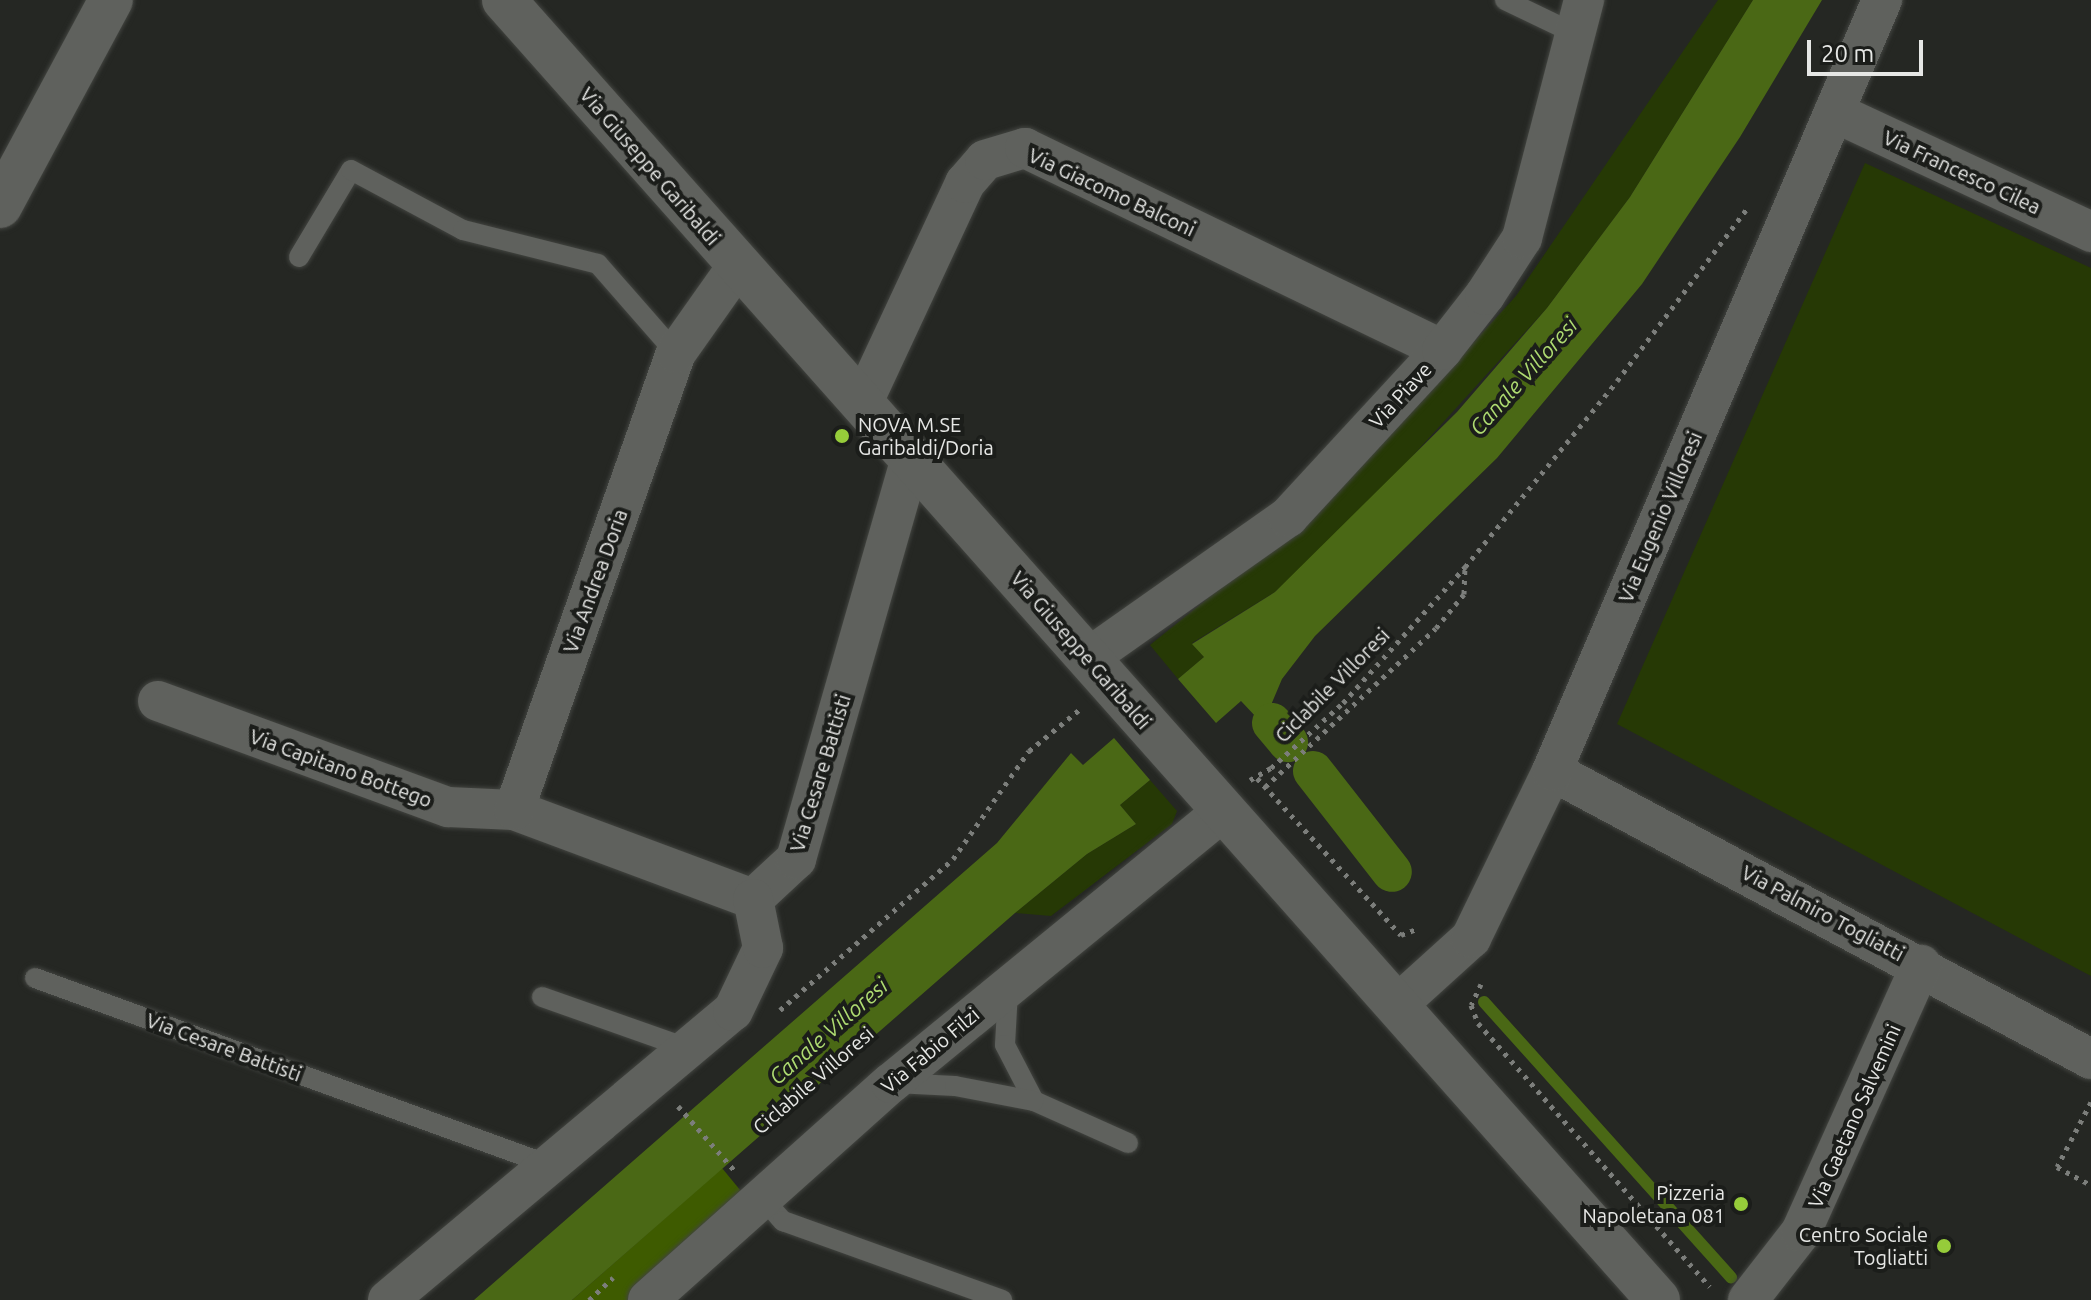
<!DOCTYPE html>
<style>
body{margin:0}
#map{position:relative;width:2091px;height:1300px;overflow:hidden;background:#252723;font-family:Ubuntu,sans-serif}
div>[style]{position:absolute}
.green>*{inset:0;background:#263905}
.forest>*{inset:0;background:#3e5b00}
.water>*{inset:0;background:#4a6815}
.stream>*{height:12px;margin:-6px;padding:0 6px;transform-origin:6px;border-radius:6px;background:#4a6815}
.canal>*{height:40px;margin:-20px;padding:0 20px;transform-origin:20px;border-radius:20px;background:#4a6815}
.path>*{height:5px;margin-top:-2.5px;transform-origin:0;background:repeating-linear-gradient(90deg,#7c7e7b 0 4px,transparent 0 10px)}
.roads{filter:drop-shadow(0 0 2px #424440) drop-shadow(0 0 2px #424440)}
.service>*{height:20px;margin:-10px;padding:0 10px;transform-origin:10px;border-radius:10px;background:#5f615d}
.minor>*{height:40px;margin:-20px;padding:0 20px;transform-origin:20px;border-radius:20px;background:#5f615d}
.tertiary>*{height:44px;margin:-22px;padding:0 22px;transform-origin:22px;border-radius:22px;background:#5f615d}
.secondary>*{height:44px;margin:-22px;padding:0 22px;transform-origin:22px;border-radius:22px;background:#5f615d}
.dots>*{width:22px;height:22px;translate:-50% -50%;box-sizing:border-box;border:4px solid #1b1d1a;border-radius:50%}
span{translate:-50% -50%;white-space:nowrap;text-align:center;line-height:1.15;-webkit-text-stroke:8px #1b1d1a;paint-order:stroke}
.street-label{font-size:20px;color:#e6e7e5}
.poi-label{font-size:20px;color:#e6e7e5}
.left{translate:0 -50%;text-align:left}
.right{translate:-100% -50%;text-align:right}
.water-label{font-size:22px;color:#aedb71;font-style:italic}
.scale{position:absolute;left:1807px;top:40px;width:116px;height:36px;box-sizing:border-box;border:4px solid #e6e7e5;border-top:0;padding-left:10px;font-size:24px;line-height:28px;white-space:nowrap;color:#e6e7e5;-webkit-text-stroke:6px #1b1d1a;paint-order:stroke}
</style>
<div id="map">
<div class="green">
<div style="clip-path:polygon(1718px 0,1753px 0,1630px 197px,1547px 308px,1369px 504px,1275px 592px,1192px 643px,1204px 657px,1178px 679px,1150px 645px,1327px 502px,1516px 296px)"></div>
<div style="clip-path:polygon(1865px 163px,2091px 268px,2091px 976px,1617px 724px)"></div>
<div style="clip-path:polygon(1150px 780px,1177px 811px,1172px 824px,1051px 916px,1015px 913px,1087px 854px,1136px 824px,1120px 805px)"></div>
</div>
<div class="forest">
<div style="clip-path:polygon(722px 1168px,745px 1196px,631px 1300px,572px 1300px)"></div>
</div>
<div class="water">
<div style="clip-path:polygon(1753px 0,1822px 0,1740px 137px,1642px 284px,1497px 458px,1315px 636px,1282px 679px,1271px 705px,1257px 718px,1241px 701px,1216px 723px,1178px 679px,1204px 657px,1192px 644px,1275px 592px,1457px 412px,1547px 308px,1630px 197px)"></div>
<div style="clip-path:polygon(1114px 738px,1150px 780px,1120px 805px,1136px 824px,1087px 854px,1015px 913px,572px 1300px,474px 1300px,997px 843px,1071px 753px,1083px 765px)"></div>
</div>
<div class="stream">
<div style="left:1484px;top:1002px;width:370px;rotate:48.1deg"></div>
</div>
<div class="canal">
<div style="left:1272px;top:723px;width:25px;rotate:50deg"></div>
<div style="left:1313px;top:771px;width:128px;rotate:52deg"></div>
</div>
<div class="path">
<div style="left:1257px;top:778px;width:213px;rotate:47.5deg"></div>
<div style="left:1401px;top:935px;width:19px;rotate:-21deg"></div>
<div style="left:1250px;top:780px;width:24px;rotate:-30deg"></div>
<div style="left:1271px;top:768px;width:97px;rotate:-42.1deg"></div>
<div style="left:1343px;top:703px;width:183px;rotate:-48.1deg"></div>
<div style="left:1465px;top:567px;width:240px;rotate:-50.7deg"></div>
<div style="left:1617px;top:381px;width:218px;rotate:-53deg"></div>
<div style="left:1265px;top:787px;width:233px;rotate:-42.9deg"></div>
<div style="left:1436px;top:628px;width:44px;rotate:-50.5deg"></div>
<div style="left:1464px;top:594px;width:25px;rotate:-88deg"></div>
<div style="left:1481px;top:984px;width:23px;rotate:115deg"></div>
<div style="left:1471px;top:1005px;width:19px;rotate:69deg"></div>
<div style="left:1478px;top:1023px;width:351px;rotate:48.7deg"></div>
<div style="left:780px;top:1010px;width:230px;rotate:-41.1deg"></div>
<div style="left:953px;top:859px;width:132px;rotate:-54.9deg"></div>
<div style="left:1029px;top:751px;width:65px;rotate:-39.4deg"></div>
<div style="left:2091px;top:1102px;width:73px;rotate:117.6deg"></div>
<div style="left:2057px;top:1167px;width:38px;rotate:28deg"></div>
<div style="left:678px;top:1106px;width:86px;rotate:48.8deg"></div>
<div style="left:589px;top:1300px;width:33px;rotate:-43deg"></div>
</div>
<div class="roads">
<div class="service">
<div style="left:1505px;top:0;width:76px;rotate:25.6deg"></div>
<div style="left:299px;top:257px;width:101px;rotate:-59.1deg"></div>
<div style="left:351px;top:170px;width:127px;rotate:28.2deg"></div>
<div style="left:463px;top:230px;width:139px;rotate:14.1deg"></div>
<div style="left:598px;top:264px;width:118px;rotate:48.8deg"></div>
<div style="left:35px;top:978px;width:547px;rotate:19.99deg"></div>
<div style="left:1008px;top:991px;width:54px;rotate:93.2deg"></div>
<div style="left:1005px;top:1045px;width:63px;rotate:62.6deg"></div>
<div style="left:1034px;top:1101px;width:103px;rotate:24.1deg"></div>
<div style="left:542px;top:997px;width:154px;rotate:19.4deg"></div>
<div style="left:895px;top:1083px;width:60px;rotate:2.9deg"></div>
<div style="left:955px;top:1086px;width:80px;rotate:10.8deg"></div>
<div style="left:760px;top:1195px;width:35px;rotate:49deg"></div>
<div style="left:783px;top:1221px;width:233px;rotate:19.8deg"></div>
</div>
<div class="minor">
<div style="left:1834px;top:112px;width:284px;rotate:25deg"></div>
<div style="left:862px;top:404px;width:244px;rotate:-65deg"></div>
<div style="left:965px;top:183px;width:30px;rotate:-49deg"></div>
<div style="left:985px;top:160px;width:42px;rotate:-16.7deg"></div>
<div style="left:1025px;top:148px;width:463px;rotate:25.8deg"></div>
<div style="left:1088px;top:658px;width:245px;rotate:-35.2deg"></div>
<div style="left:1288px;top:517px;width:227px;rotate:-47.3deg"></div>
<div style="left:1442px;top:350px;width:70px;rotate:-52deg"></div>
<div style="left:1485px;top:295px;width:68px;rotate:-57deg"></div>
<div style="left:1522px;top:238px;width:246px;rotate:-75.4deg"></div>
<div style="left:158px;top:701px;width:309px;rotate:20.1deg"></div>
<div style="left:448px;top:807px;width:66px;rotate:2.6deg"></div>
<div style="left:514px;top:810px;width:255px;rotate:20.4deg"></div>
<div style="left:1552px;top:771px;width:611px;rotate:28.12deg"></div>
<div style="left:514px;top:810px;width:485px;rotate:-70.5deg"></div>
<div style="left:676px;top:353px;width:108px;rotate:-54.8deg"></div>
<div style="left:753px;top:899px;width:59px;rotate:-42.9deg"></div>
<div style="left:796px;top:859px;width:416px;rotate:-74deg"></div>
<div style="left:1396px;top:1006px;width:101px;rotate:-42.2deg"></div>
<div style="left:1471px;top:938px;width:186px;rotate:-64.1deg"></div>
<div style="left:1552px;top:771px;width:839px;rotate:-66.83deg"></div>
<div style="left:388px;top:1300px;width:450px;rotate:-40deg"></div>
<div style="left:733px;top:1011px;width:70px;rotate:-64.5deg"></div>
<div style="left:763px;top:948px;width:50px;rotate:-101.5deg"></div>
<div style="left:648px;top:1300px;width:326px;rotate:-41.8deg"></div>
<div style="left:891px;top:1083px;width:428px;rotate:-39.3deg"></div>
<div style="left:1748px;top:1300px;width:86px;rotate:-52.1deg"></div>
<div style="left:1801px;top:1232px;width:293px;rotate:-65.8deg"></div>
</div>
<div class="tertiary">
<div style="left:0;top:206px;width:234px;rotate:-61.7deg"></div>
</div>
<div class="secondary">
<div style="left:504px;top:0;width:1738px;rotate:48.4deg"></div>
</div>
</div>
<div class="dots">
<div style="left:842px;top:436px;background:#96cc3a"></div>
<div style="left:1741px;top:1204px;background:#96cc3a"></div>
<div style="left:1944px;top:1246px;background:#96cc3a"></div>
</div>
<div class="street-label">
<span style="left:650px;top:166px;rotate:49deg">Via Giuseppe Garibaldi</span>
<span style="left:1962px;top:172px;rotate:25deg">Via Francesco Cilea</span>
<span style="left:1112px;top:192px;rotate:25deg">Via Giacomo Balconi</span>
<span style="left:1400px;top:395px;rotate:-47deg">Via Piave</span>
<span style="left:1660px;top:517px;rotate:-67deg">Via Eugenio Villoresi</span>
<span style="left:595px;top:581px;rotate:-70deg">Via Andrea Doria</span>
<span style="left:1081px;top:650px;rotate:49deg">Via Giuseppe Garibaldi</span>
<span style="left:1332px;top:685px;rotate:-45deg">Ciclabile Villoresi</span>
<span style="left:341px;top:768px;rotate:20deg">Via Capitano Bottego</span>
<span style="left:820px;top:773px;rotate:-73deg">Via Cesare Battisti</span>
<span style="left:1823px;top:913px;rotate:28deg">Via Palmiro Togliatti</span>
<span style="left:224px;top:1047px;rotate:20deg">Via Cesare Battisti</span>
<span style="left:930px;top:1050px;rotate:-40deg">Via Fabio Filzi</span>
<span style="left:813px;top:1080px;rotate:-41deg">Ciclabile Villoresi</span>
<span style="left:1854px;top:1116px;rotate:-66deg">Via Gaetano Salvemini</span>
</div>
<div class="poi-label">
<span class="left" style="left:858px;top:436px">NOVA M.SE<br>Garibaldi/Doria</span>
<span class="right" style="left:1725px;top:1204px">Pizzeria<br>Napoletana 081</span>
<span class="right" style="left:1928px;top:1246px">Centro Sociale<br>Togliatti</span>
</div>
<div class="water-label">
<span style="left:1523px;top:376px;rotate:-48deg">Canale Villoresi</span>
<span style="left:828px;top:1031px;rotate:-41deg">Canale Villoresi</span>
</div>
<div class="scale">20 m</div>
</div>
